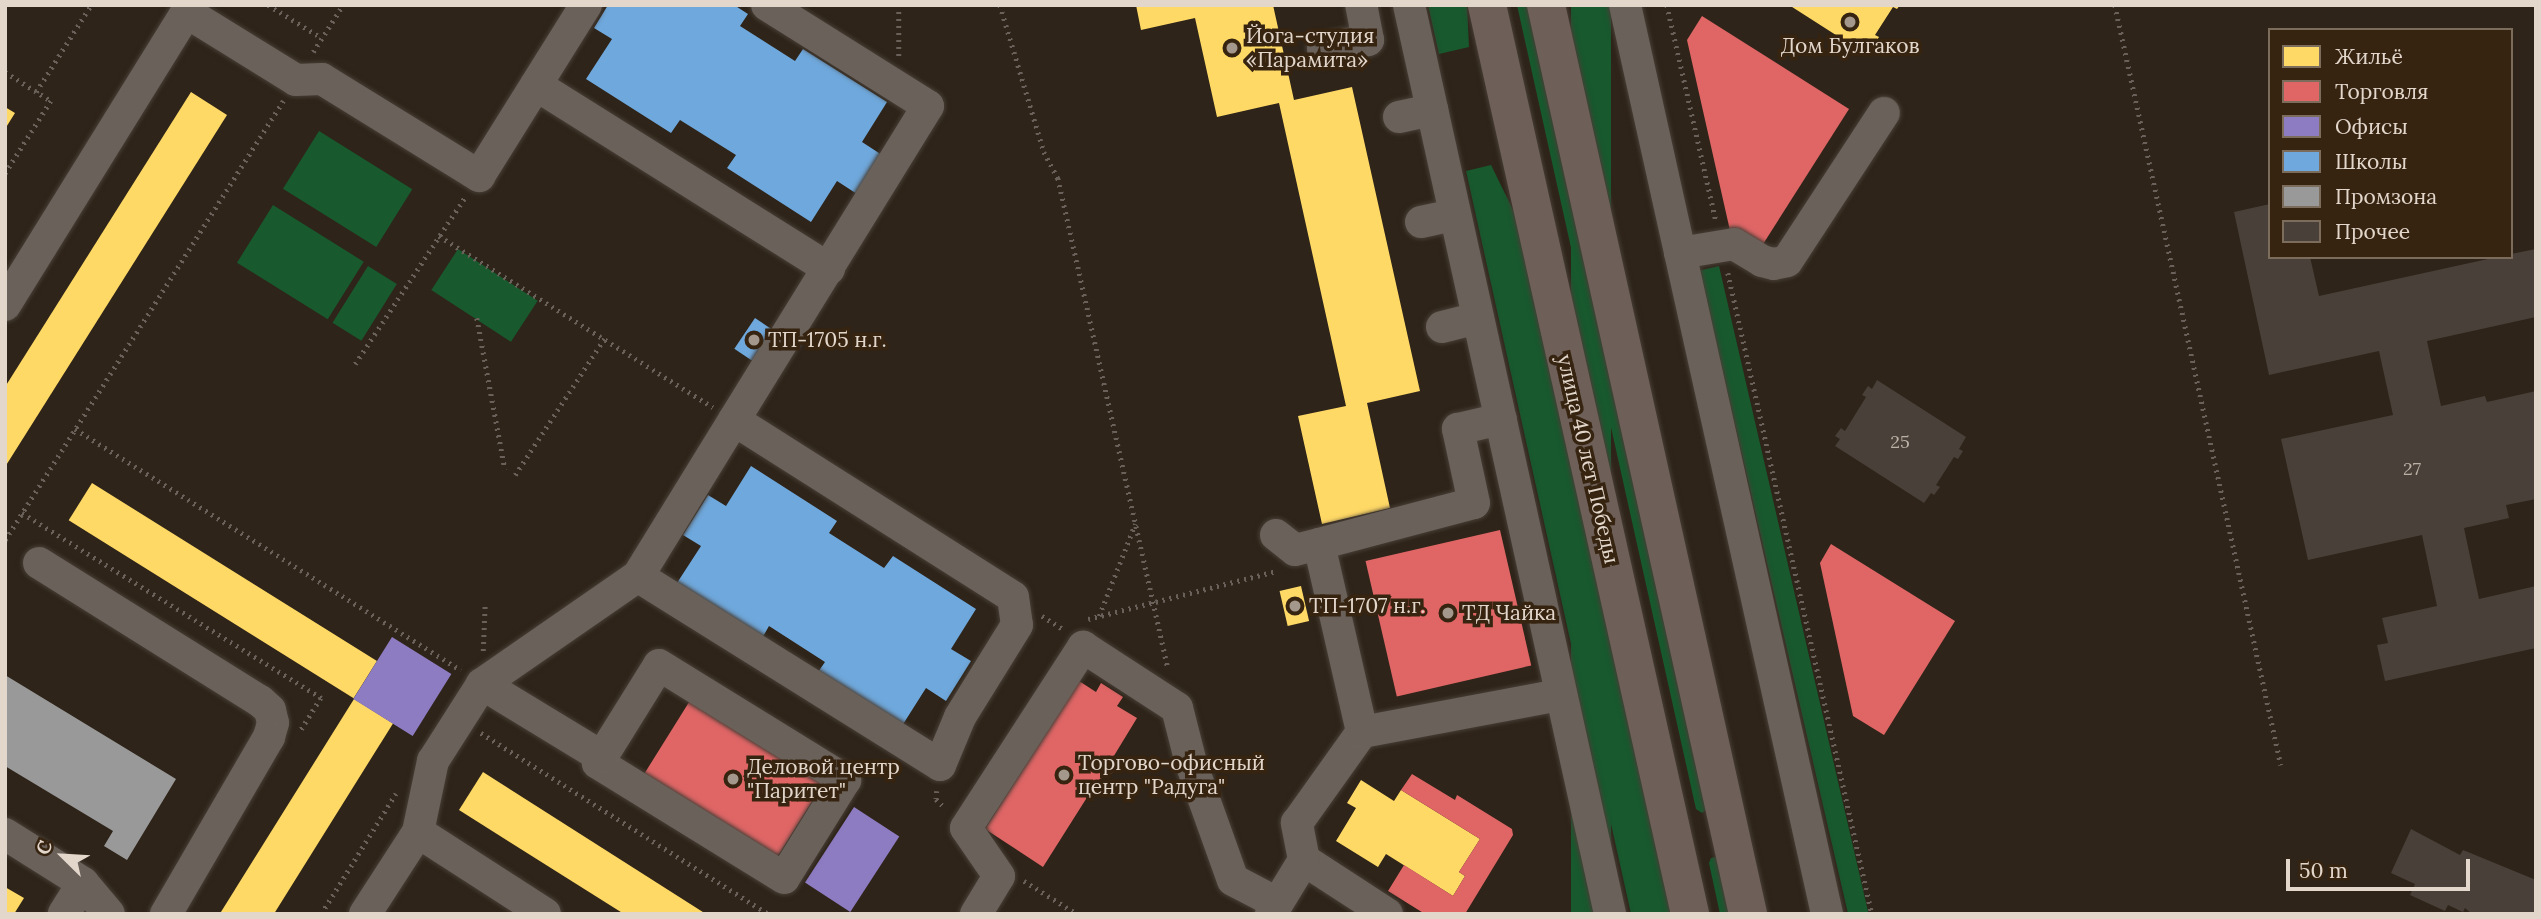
<!DOCTYPE html>
<meta charset="utf-8">
<style>
body{margin:0}
#map{position:relative;width:2541px;height:919px;overflow:hidden;background:#2e2419;font-family:Lora,serif}
div>[style]{position:absolute}
.green>*{inset:0;background:#18592e;transform-origin:0 0}
.homes>*{inset:0;background:#ffd966;transform-origin:0 0}
.shops>*{inset:0;background:#e06666;transform-origin:0 0}
.offices>*{inset:0;background:#8e7cc3;transform-origin:0 0}
.schools>*{inset:0;background:#6fa8dc;transform-origin:0 0}
.industry>*{inset:0;background:#999}
.building>*{inset:0;background:#494039}
.path>*{height:4.5px;margin-top:-2.25px;transform-origin:0;background:repeating-linear-gradient(90deg,#69615a 0 2px,transparent 0 7px)}
.roads{filter:drop-shadow(0 0 2px #473e36) drop-shadow(0 0 2px #473e36)}
.minor>*{height:32px;margin:-16px;padding:0 16px;transform-origin:16px;border-radius:16px;background:#6a625a}
.major>*{height:38px;margin:-19px;padding:0 19px;transform-origin:19px;border-radius:19px;background:#6e6059}
.dots>*{width:19px;height:19px;translate:-50% -50%;box-sizing:border-box;border:4px solid #362411;border-radius:50%}
span{translate:-50% -50%;white-space:nowrap;text-align:center;line-height:1.15;-webkit-text-stroke:7px #362411;paint-order:stroke}
.number-label{font-size:18px;color:#bcb1a7}
.number-label span{-webkit-text-stroke-width:0}
.poi-label{font-size:21px;color:#e3d7cc}
.left{translate:0 -50%;text-align:left}
.street-label{font-size:21px;color:#e3d7cc}
.frame{position:absolute;inset:0;border:7px solid #e3d7cc;pointer-events:none}
.legend{position:absolute;left:2268px;top:28px;width:245px;height:231px;box-sizing:border-box;background:#362411;border:2px solid #7b6c5c;margin:0;padding:9px 12px;list-style:none;font-size:21px;color:#e3d7cc}
.legend li{display:flex;align-items:center;gap:14px;height:35px}
.legend b{width:35px;border:2px solid #7b6c5c}
.north{position:absolute;left:28px;top:821px;width:70px;height:70px;-webkit-text-stroke:5px #362411;paint-order:stroke;rotate:294deg;font-size:19px;font-weight:700;line-height:28px;text-align:center;color:#e3d7cc}
.north::after{content:'';display:block;margin:auto;width:24px;height:32px;background:#e3d7cc;clip-path:polygon(50% 0,100% 100%,50% 72%,0 100%)}
.scale{position:absolute;left:2286px;top:859px;width:184px;height:32px;box-sizing:border-box;border:4px solid #e3d7cc;border-top:0;padding-left:9px;font-size:21px;line-height:24px;white-space:nowrap;color:#e3d7cc;-webkit-text-stroke:5px #362411;paint-order:stroke}
</style>
<div id="map">
<div class="green">
<div style="clip-path:polygon(1428px 5px,1467px 5px,1469px 47px,1439px 54px)"></div>
<div style="clip-path:polygon(1517px 5px,1529px 5px,1707px 809px,1702px 813px,1696px 809px)"></div>
<div style="left:1571px;top:5px;width:40px;height:931px"></div>
<div style="left:319px;top:131px;width:110px;height:68px;rotate:32deg"></div>
<div style="clip-path:polygon(1491px 165px,1521px 226px,1676px 914px,1631px 914px,1466px 171px)"></div>
<div style="left:273px;top:205px;width:107px;height:68px;rotate:32deg"></div>
<div style="left:458px;top:249px;width:95px;height:49px;rotate:33deg"></div>
<div style="left:368px;top:266px;width:34px;height:67px;rotate:32deg"></div>
<div style="left:1719px;top:266px;width:664px;height:20px;rotate:77deg"></div>
<div style="clip-path:polygon(1716px 857px,1732px 914px,1720px 914px,1709px 863px,1711px 858px)"></div>
</div>
<div class="homes">
<div style="clip-path:polygon(1136px 5px,1273px 5px,1294px 100px,1352px 87px,1420px 391px,1367px 403px,1390px 508px,1322px 524px,1298px 416px,1346px 406px,1279px 103px,1217px 117px,1195px 18px,1141px 30px)"></div>
<div style="clip-path:polygon(1789px 5px,1900px 5px,1897px 9px,1893px 7px,1875px 35px,1879px 37px,1874px 45px,1870px 43px,1864px 53px)"></div>
<div style="clip-path:polygon(191px 92px,227px 115px,5px 467px,5px 387px)"></div>
<div style="clip-path:polygon(5px 107px,15px 113px,5px 129px)"></div>
<div style="left:92px;top:483px;width:336px;height:44px;rotate:32deg"></div>
<div style="left:1301px;top:586px;width:36px;height:22px;rotate:77deg"></div>
<div style="left:354px;top:699px;width:46px;height:254px;rotate:32deg"></div>
<div style="clip-path:polygon(483px 772px,706px 914px,624px 914px,459px 810px)"></div>
<div style="clip-path:polygon(1361px 780px,1394px 801px,1401px 790px,1480px 839px,1459px 872px,1465px 876px,1453px 896px,1386px 854px,1378px 867px,1336px 841px,1356px 808px,1347px 803px)"></div>
<div style="clip-path:polygon(5px 887px,24px 898px,14px 914px,5px 914px)"></div>
</div>
<div class="shops">
<div style="clip-path:polygon(1702px 16px,1849px 109px,1758px 252px,1731px 235px,1687px 40px)"></div>
<div style="left:1500px;top:530px;width:139px;height:138px;rotate:77deg"></div>
<div style="clip-path:polygon(1831px 544px,1955px 621px,1884px 735px,1853px 716px,1820px 563px)"></div>
<div style="clip-path:polygon(1079px 681px,1096px 692px,1101px 683px,1123px 697px,1117px 706px,1137px 718px,1112px 759px,1118px 770px,1098px 780px,1043px 867px,985px 829px)"></div>
<div style="left:691px;top:699px;width:157px;height:90px;rotate:32deg"></div>
<div style="clip-path:polygon(1412px 774px,1455px 800px,1457px 795px,1512px 829px,1513px 835px,1465px 914px,1425px 914px,1388px 891px,1404px 865px,1453px 896px,1465px 876px,1459px 872px,1480px 839px,1401px 790px)"></div>
</div>
<div class="offices">
<div style="left:392px;top:637px;width:70px;height:73px;rotate:32deg"></div>
<div style="left:854px;top:807px;width:54px;height:90px;rotate:33deg"></div>
</div>
<div class="schools">
<div style="clip-path:polygon(608px 5px,734px 5px,748px 14px,740px 26px,795px 61px,803px 49px,887px 102px,862px 142px,882px 155px,857px 194px,837px 181px,811px 222px,727px 168px,736px 155px,680px 120px,671px 133px,586px 79px,612px 39px,594px 28px)"></div>
<div style="left:755px;top:318px;width:22px;height:37px;rotate:34deg"></div>
<div style="clip-path:polygon(751px 466px,837px 521px,829px 533px,884px 568px,893px 556px,976px 609px,951px 649px,971px 661px,946px 701px,926px 688px,900px 729px,816px 675px,825px 662px,769px 626px,761px 640px,675px 586px,701px 546px,683px 535px,708px 495px,726px 506px)"></div>
</div>
<div class="industry">
<div style="clip-path:polygon(5px 675px,176px 779px,127px 860px,104px 846px,113px 831px,5px 766px)"></div>
</div>
<div class="building">
<div style="clip-path:polygon(2270px 204px,2270px 257px,2310px 257px,2319px 296px,2497px 257px,2511px 257px,2511px 254px,2536px 249px,2536px 317px,2427px 341px,2441px 406px,2485px 396px,2487px 402px,2536px 391px,2536px 499px,2506px 505px,2509px 518px,2464px 528px,2479px 599px,2536px 586px,2536px 648px,2385px 681px,2377px 645px,2388px 643px,2382px 618px,2437px 606px,2422px 535px,2308px 560px,2281px 439px,2393px 415px,2379px 351px,2269px 375px,2234px 212px)"></div>
<div style="clip-path:polygon(1877px 380px,1966px 437px,1959px 449px,1963px 451px,1958px 459px,1954px 457px,1936px 485px,1940px 487px,1934px 495px,1931px 493px,1924px 503px,1835px 446px,1840px 439px,1835px 436px,1841px 428px,1845px 431px,1866px 397px,1862px 395px,1868px 386px,1872px 389px)"></div>
<div style="clip-path:polygon(2411px 829px,2460px 855px,2463px 850px,2536px 880px,2536px 914px,2472px 914px,2465px 908px,2463px 912px,2448px 905px,2445px 911px,2410px 895px,2415px 884px,2391px 873px)"></div>
</div>
<div class="path">
<div style="left:268px;top:5px;width:63px;rotate:31.4deg"></div>
<div style="left:899px;top:5px;width:52px;rotate:90deg"></div>
<div style="left:1000px;top:5px;width:153px;rotate:73.3deg"></div>
<div style="left:1044px;top:152px;width:30px;rotate:62deg"></div>
<div style="left:1058px;top:178px;width:502px;rotate:77.35deg"></div>
<div style="left:1667px;top:5px;width:221px;rotate:77.2deg"></div>
<div style="left:2115px;top:5px;width:778px;rotate:77.68deg"></div>
<div style="left:313px;top:52px;width:56px;rotate:-57.4deg"></div>
<div style="left:5px;top:72px;width:54px;rotate:32.2deg"></div>
<div style="left:51px;top:101px;width:86px;rotate:122.2deg"></div>
<div style="left:36px;top:92px;width:103px;rotate:-57.7deg"></div>
<div style="left:439px;top:236px;width:323px;rotate:32deg"></div>
<div style="left:1728px;top:273px;width:657px;rotate:77.34deg"></div>
<div style="left:477px;top:318px;width:154px;rotate:79.5deg"></div>
<div style="left:355px;top:364px;width:200px;rotate:-56.6deg"></div>
<div style="left:75px;top:429px;width:455px;rotate:32deg"></div>
<div style="left:515px;top:475px;width:163px;rotate:-56.8deg"></div>
<div style="left:22px;top:513px;width:352px;rotate:31.7deg"></div>
<div style="left:321px;top:698px;width:38px;rotate:122deg"></div>
<div style="left:5px;top:540px;width:520px;rotate:-57.66deg"></div>
<div style="left:1042px;top:616px;width:26px;rotate:32deg"></div>
<div style="left:1099px;top:616px;width:99px;rotate:-68.6deg"></div>
<div style="left:1088px;top:619px;width:194px;rotate:-14.3deg"></div>
<div style="left:483px;top:651px;width:47px;rotate:-87.6deg"></div>
<div style="left:481px;top:733px;width:339px;rotate:32.2deg"></div>
<div style="left:937px;top:791px;width:8px;rotate:97deg"></div>
<div style="left:936px;top:799px;width:14px;rotate:45deg"></div>
<div style="left:1024px;top:881px;width:62px;rotate:31.9deg"></div>
<div style="left:321px;top:914px;width:142px;rotate:-58.2deg"></div>
</div>
<div class="roads">
<div class="minor">
<div style="left:1409px;top:5px;width:931px;rotate:77.53deg"></div>
<div style="left:1625px;top:5px;width:931px;rotate:77.47deg"></div>
<div style="left:186px;top:12px;width:129px;rotate:31.7deg"></div>
<div style="left:296px;top:80px;width:26px;rotate:-2deg"></div>
<div style="left:322px;top:79px;width:185px;rotate:31.7deg"></div>
<div style="left:479px;top:176px;width:202px;rotate:-58deg"></div>
<div style="left:1323px;top:49px;width:46px;rotate:-11.3deg"></div>
<div style="left:1368px;top:40px;width:36px;rotate:-101deg"></div>
<div style="left:536px;top:85px;width:346px;rotate:32.1deg"></div>
<div style="left:1399px;top:117px;width:34px;rotate:-12deg"></div>
<div style="left:1421px;top:222px;width:35px;rotate:-12deg"></div>
<div style="left:1680px;top:253px;width:55px;rotate:-9.5deg"></div>
<div style="left:1734px;top:244px;width:33px;rotate:31deg"></div>
<div style="left:1762px;top:261px;width:12px;rotate:14deg"></div>
<div style="left:1774px;top:264px;width:13px;rotate:-13deg"></div>
<div style="left:1787px;top:261px;width:177px;rotate:-56.8deg"></div>
<div style="left:5px;top:305px;width:353px;rotate:-58.2deg"></div>
<div style="left:1442px;top:327px;width:37px;rotate:-14deg"></div>
<div style="left:734px;top:420px;width:369px;rotate:-58.3deg"></div>
<div style="left:928px;top:106px;width:190px;rotate:-147.9deg"></div>
<div style="left:1276px;top:535px;width:24px;rotate:38deg"></div>
<div style="left:1295px;top:550px;width:25px;rotate:-14deg"></div>
<div style="left:1319px;top:544px;width:193px;rotate:77.1deg"></div>
<div style="left:1319px;top:544px;width:160px;rotate:-14.8deg"></div>
<div style="left:1474px;top:503px;width:76px;rotate:-102.2deg"></div>
<div style="left:1458px;top:429px;width:44px;rotate:-13.1deg"></div>
<div style="left:39px;top:563px;width:261px;rotate:32deg"></div>
<div style="left:260px;top:701px;width:13px;rotate:42deg"></div>
<div style="left:270px;top:710px;width:13px;rotate:77deg"></div>
<div style="left:273px;top:723px;width:15px;rotate:106deg"></div>
<div style="left:269px;top:737px;width:205px;rotate:120.2deg"></div>
<div style="left:659px;top:665px;width:219px;rotate:31.7deg"></div>
<div style="left:845px;top:780px;width:115px;rotate:121.9deg"></div>
<div style="left:784px;top:878px;width:219px;rotate:-148.3deg"></div>
<div style="left:598px;top:763px;width:115px;rotate:-58.1deg"></div>
<div style="left:482px;top:684px;width:140px;rotate:31.3deg"></div>
<div style="left:418px;top:832px;width:151px;rotate:32.8deg"></div>
<div style="left:5px;top:834px;width:92px;rotate:32.1deg"></div>
<div style="left:83px;top:883px;width:36px;rotate:122deg"></div>
<div style="left:1304px;top:860px;width:99px;rotate:33deg"></div>
<div style="left:83px;top:883px;width:40px;rotate:50deg"></div>
<div style="left:365px;top:914px;width:98px;rotate:-57.1deg"></div>
<div style="left:418px;top:832px;width:73px;rotate:-78.1deg"></div>
<div style="left:433px;top:761px;width:91px;rotate:-57.5deg"></div>
<div style="left:482px;top:684px;width:190px;rotate:-34.7deg"></div>
<div style="left:638px;top:576px;width:183px;rotate:-58.4deg"></div>
<div style="left:734px;top:420px;width:330px;rotate:32.4deg"></div>
<div style="left:1013px;top:597px;width:28px;rotate:82deg"></div>
<div style="left:1017px;top:625px;width:108px;rotate:121.8deg"></div>
<div style="left:960px;top:717px;width:52px;rotate:112.6deg"></div>
<div style="left:940px;top:765px;width:356px;rotate:-148deg"></div>
<div style="left:976px;top:914px;width:44px;rotate:-58.8deg"></div>
<div style="left:999px;top:876px;width:58px;rotate:-124.5deg"></div>
<div style="left:966px;top:828px;width:216px;rotate:-57.1deg"></div>
<div style="left:1083px;top:647px;width:112px;rotate:33deg"></div>
<div style="left:1177px;top:708px;width:57px;rotate:75.7deg"></div>
<div style="left:1191px;top:763px;width:124px;rotate:70.3deg"></div>
<div style="left:1233px;top:880px;width:50px;rotate:27.6deg"></div>
<div style="left:1271px;top:914px;width:63px;rotate:-58.6deg"></div>
<div style="left:1304px;top:860px;width:38px;rotate:-101deg"></div>
<div style="left:1297px;top:823px;width:112px;rotate:-54.5deg"></div>
<div style="left:1362px;top:732px;width:201px;rotate:-10.6deg"></div>
</div>
<div class="major">
<div style="left:1487px;top:5px;width:931px;rotate:77.41deg"></div>
<div style="left:1546px;top:5px;width:931px;rotate:77.47deg"></div>
</div>
</div>
<div class="dots">
<div style="left:1850px;top:22px;background:#a4988d"></div>
<div style="left:1232px;top:48px;background:#a4988d"></div>
<div style="left:754px;top:340px;background:#a4988d"></div>
<div style="left:1295px;top:606px;background:#a4988d"></div>
<div style="left:1448px;top:613px;background:#a4988d"></div>
<div style="left:1064px;top:775px;background:#a4988d"></div>
<div style="left:733px;top:779px;background:#a4988d"></div>
</div>
<div class="number-label">
<span style="left:1900px;top:442px">25</span>
<span style="left:2412px;top:469px">27</span>
</div>
<div class="poi-label">
<span class="left" style="left:1246px;top:48px">Йога-студия<br>«Парамита»</span>
<span style="left:1850px;top:46px">Дом Булгаков</span>
<span class="left" style="left:768px;top:340px">ТП-1705 н.г.</span>
<span class="left" style="left:1309px;top:606px">ТП-1707 н.г.</span>
<span class="left" style="left:1462px;top:613px">ТД Чайка</span>
<span class="left" style="left:1078px;top:775px">Торгово-офисный<br>центр "Радуга"</span>
<span class="left" style="left:747px;top:779px">Деловой центр<br>"Паритет"</span>
</div>
<div class="street-label">
<span style="left:1588px;top:459px;rotate:77deg">улица 40 лет Победы</span>
</div>
<div class="frame"></div>
<ul class="legend">
<li><b style="height:19px;background:#ffd966"></b>Жильё</li>
<li><b style="height:19px;background:#e06666"></b>Торговля</li>
<li><b style="height:19px;background:#8e7cc3"></b>Офисы</li>
<li><b style="height:19px;background:#6fa8dc"></b>Школы</li>
<li><b style="height:19px;background:#999"></b>Промзона</li>
<li><b style="height:19px;background:#494039"></b>Прочее</li>
</ul>
<div class="north">С</div>
<div class="scale">50 m</div>
</div>
